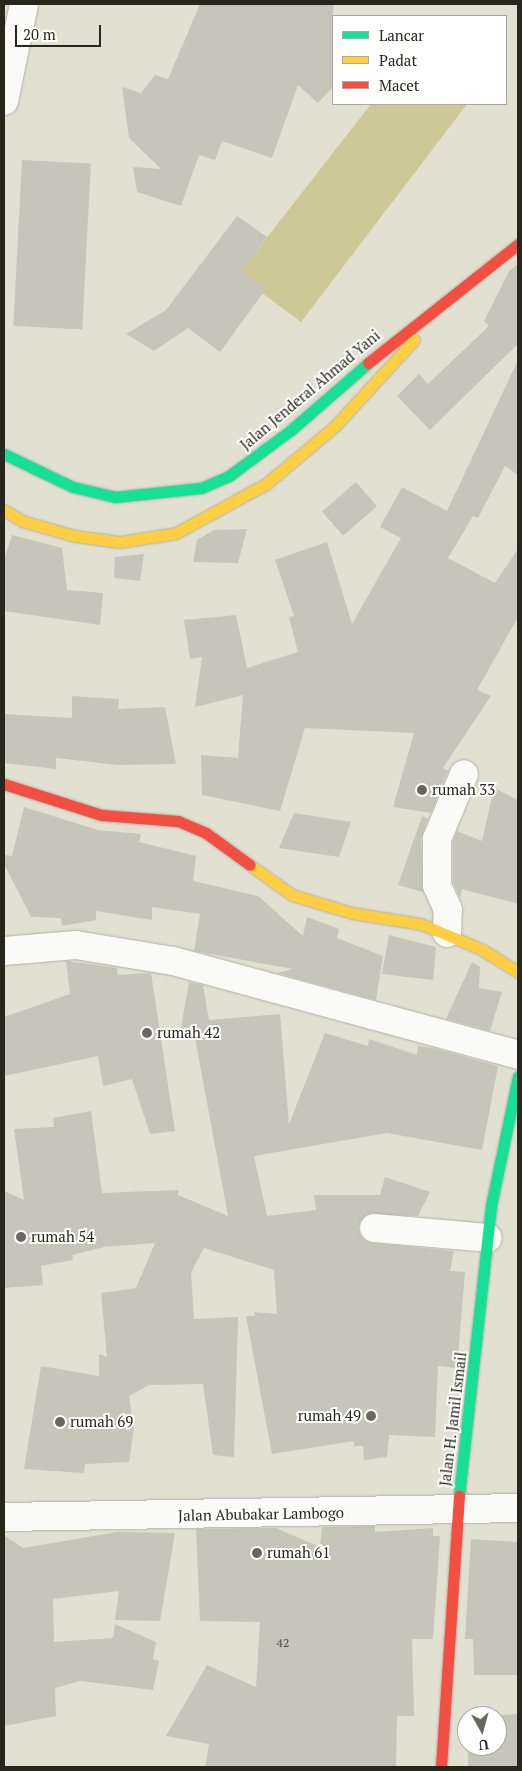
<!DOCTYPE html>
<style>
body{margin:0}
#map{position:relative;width:522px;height:1771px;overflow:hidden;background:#e1e0d1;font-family:"PT Serif",serif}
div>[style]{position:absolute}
.green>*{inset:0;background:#cdc896}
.building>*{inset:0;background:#c6c5b9;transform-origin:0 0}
.roads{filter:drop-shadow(0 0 1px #b2b1a6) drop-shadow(0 0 1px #b2b1a6)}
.street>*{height:28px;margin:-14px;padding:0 14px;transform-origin:14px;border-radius:14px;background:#fafaf8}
.fast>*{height:11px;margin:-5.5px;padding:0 5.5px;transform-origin:5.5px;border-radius:5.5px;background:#16e098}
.slow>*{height:11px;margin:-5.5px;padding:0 5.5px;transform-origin:5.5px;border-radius:5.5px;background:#ffcf43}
.jam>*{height:11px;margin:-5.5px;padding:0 5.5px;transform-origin:5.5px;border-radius:5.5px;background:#f24e42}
.dots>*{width:14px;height:14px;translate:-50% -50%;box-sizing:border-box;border:2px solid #fff;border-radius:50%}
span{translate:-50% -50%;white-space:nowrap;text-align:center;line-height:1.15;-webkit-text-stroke:4px #fff;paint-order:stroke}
.number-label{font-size:12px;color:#504e44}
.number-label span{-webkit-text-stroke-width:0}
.street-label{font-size:15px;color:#28271d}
.poi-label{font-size:15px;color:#28271d}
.left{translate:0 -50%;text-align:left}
.right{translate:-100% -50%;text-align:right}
.frame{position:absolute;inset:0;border:5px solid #28271d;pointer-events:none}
.legend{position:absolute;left:332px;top:15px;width:175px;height:90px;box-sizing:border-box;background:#fff;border:1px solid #a9a9a5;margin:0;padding:6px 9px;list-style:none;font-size:15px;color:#28271d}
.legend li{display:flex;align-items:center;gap:10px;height:25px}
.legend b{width:25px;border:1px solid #a9a9a5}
.north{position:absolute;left:457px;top:1706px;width:50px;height:50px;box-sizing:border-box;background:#fff;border:1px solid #a9a9a5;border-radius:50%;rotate:173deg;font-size:14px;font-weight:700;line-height:20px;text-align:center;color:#28271d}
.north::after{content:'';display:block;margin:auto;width:18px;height:22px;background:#69685c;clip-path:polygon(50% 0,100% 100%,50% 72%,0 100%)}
.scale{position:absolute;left:15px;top:25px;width:86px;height:22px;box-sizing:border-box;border:2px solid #28271d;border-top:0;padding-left:6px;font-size:15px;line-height:18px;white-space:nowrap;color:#28271d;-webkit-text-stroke:4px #fff;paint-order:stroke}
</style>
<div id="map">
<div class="green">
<div style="clip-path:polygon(371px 104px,467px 104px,301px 322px,242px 278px,241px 271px)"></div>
</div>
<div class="building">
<div style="clip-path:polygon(200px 4px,333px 4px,333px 87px,318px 103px,298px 85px,272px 158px,222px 141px,215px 160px,199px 155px,181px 206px,137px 192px,133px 167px,161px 169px,129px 138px,122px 87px,141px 93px,155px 75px,168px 79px)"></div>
<div style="left:22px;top:160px;width:69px;height:166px;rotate:3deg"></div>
<div style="clip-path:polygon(237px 216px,267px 237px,241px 271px,266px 289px,220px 352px,188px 328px,154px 351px,126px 334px,166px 310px)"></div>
<div style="clip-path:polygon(518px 264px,518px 344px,430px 430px,397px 396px,419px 374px,428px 384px,489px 326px,484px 321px,509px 271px)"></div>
<div style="clip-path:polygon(518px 360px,518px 475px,505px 466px,478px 518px,473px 516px,448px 558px,495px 583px,518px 549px,518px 617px,477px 690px,491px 696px,443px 768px,448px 771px,431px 813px,393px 807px,414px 733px,305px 728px,280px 811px,202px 795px,201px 755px,238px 758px,243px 695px,195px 707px,202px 657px,190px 659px,184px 620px,236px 615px,247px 668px,298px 652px,289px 617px,294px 616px,275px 560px,327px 542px,352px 624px,401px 538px,380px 527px,402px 487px,447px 511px)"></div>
<div style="left:356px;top:482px;width:32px;height:45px;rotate:49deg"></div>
<div style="clip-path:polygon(247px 529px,238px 563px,193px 562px,197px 540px,214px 530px)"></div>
<div style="clip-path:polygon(12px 535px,62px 548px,67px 590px,103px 593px,100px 625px,4px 611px,4px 560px)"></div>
<div style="clip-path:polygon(144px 554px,140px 581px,114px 578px,115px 557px)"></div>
<div style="clip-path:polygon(72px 696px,119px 699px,118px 709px,165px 707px,176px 764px,118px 765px,56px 758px,56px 769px,4px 763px,4px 714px,72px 718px)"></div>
<div style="clip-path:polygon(494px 788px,518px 800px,518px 904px,462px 889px,460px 898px,453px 882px,453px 842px,457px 831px,482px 841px)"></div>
<div style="clip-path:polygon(24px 807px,98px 830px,141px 834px,139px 842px,196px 856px,193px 881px,258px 896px,303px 936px,307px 917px,339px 929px,337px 938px,383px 956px,376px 1000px,277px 973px,293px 969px,194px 951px,200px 914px,152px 907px,152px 920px,96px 911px,96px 920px,62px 926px,61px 918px,31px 917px,4px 864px,4px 855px,12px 856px)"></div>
<div style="clip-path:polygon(294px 813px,351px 822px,339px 857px,279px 848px)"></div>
<div style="clip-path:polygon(422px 816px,428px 819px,421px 839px,423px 892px,398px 885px)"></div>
<div style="clip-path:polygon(389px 935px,436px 947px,433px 980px,382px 974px)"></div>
<div style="clip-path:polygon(66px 961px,117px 968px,118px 975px,151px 973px,175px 1131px,150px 1134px,132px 1079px,103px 1086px,98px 1056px,4px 1076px,4px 1017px,70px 994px)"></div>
<div style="clip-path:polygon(472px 962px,480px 967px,479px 988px,502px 992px,490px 1031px,446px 1019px)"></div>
<div style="clip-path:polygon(189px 982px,203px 985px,209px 1020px,280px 1014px,289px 1124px,325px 1033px,368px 1046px,369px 1039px,417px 1055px,418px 1046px,433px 1048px,498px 1066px,482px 1150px,387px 1133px,254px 1156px,267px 1216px,316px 1210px,314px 1195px,380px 1195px,385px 1177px,430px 1192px,418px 1216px,368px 1214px,358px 1227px,360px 1235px,372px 1243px,454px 1251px,450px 1271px,465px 1272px,457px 1368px,438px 1366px,435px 1437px,389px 1435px,387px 1457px,364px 1460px,363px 1446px,354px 1446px,354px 1441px,272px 1454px,246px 1316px,255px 1316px,254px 1312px,277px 1314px,274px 1270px,204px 1248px,191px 1273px,194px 1319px,238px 1317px,234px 1457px,213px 1455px,203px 1384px,149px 1385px,129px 1396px,134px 1428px,129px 1462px,85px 1464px,84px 1473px,24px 1469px,41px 1366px,99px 1376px,99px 1354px,107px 1357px,101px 1293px,136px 1288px,155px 1243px,104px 1247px,72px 1255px,73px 1260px,41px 1266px,43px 1285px,4px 1288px,4px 1191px,24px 1200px,14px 1129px,54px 1127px,53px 1118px,91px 1111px,102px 1193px,178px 1190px,178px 1195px,228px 1216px,193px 1027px,181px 1028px)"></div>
<div style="clip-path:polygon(375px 1526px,375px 1532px,433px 1528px,433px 1536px,440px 1536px,433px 1639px,412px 1639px,414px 1716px,397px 1716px,396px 1767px,205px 1767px,209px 1744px,166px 1736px,207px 1665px,256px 1687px,260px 1622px,200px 1621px,196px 1529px,276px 1528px,320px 1547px,322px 1527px)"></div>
<div style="clip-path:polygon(117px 1532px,175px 1533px,160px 1621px,115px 1620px,119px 1591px,53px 1599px,54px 1642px,113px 1638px,115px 1624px,156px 1642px,153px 1659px,159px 1661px,153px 1690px,80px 1681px,55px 1688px,56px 1716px,4px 1726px,4px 1535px,23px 1548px)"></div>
<div style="clip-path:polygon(471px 1539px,518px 1542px,518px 1675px,474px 1675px,473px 1639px,465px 1639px)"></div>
<div style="clip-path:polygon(518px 1714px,518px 1767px,468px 1767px,468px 1746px,497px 1746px,497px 1716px,492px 1716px)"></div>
</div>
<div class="roads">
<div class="street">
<div style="left:4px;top:101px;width:99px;rotate:-78.3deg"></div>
<div style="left:447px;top:933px;width:23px;rotate:-88deg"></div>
<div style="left:448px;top:910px;width:27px;rotate:-114deg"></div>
<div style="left:437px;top:885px;width:46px;rotate:-90deg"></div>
<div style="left:437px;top:839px;width:70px;rotate:-67.4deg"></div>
<div style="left:4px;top:951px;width:72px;rotate:-4.8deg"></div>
<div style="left:76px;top:945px;width:98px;rotate:9.4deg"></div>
<div style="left:173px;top:961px;width:358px;rotate:15.2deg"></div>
<div style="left:374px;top:1228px;width:114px;rotate:5deg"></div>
<div style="left:4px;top:1517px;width:514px;rotate:-1deg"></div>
</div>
<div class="fast">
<div style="left:4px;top:454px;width:76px;rotate:25.6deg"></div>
<div style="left:73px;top:487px;width:43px;rotate:13.4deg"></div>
<div style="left:115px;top:497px;width:86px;rotate:-6deg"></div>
<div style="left:201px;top:488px;width:30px;rotate:-23deg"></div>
<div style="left:229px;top:476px;width:77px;rotate:-36.6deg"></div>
<div style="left:291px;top:430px;width:102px;rotate:-41deg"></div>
<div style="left:459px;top:1496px;width:292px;rotate:-83.7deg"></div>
<div style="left:491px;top:1206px;width:132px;rotate:-78.2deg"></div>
</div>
<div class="slow">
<div style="left:4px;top:510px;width:21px;rotate:31deg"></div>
<div style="left:22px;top:521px;width:55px;rotate:15.8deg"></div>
<div style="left:75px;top:536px;width:45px;rotate:7.6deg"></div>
<div style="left:120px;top:542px;width:57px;rotate:-9.1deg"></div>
<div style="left:176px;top:533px;width:102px;rotate:-28.6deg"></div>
<div style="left:266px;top:484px;width:90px;rotate:-40deg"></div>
<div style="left:335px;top:426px;width:117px;rotate:-47.4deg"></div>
<div style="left:250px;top:865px;width:52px;rotate:35.5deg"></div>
<div style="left:292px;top:895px;width:63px;rotate:16.7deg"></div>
<div style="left:352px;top:913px;width:70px;rotate:9.1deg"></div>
<div style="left:421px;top:924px;width:65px;rotate:22.6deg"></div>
<div style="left:481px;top:949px;width:44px;rotate:31.9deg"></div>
</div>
<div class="jam">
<div style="left:368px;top:363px;width:191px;rotate:-38.4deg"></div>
<div style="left:4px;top:784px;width:103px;rotate:17.6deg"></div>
<div style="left:102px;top:815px;width:76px;rotate:4.5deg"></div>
<div style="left:178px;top:821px;width:30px;rotate:23deg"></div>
<div style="left:206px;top:833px;width:54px;rotate:36deg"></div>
<div style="left:441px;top:1767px;width:272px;rotate:-86.2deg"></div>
</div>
</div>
<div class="dots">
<div style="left:422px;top:790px;background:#69685c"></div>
<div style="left:147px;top:1033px;background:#69685c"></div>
<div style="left:21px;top:1237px;background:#69685c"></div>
<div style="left:371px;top:1416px;background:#69685c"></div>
<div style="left:60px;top:1422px;background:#69685c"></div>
<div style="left:257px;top:1553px;background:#69685c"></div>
</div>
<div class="number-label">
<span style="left:283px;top:1643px">42</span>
</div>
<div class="street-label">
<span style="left:310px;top:390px;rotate:-40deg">Jalan Jenderal Ahmad Yani</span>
<span style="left:453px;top:1419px;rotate:-83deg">Jalan H. Jamil Ismail</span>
<span style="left:261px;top:1514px;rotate:-1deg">Jalan Abubakar Lambogo</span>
</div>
<div class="poi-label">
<span class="left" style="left:432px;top:790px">rumah 33</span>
<span class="left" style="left:157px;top:1033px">rumah 42</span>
<span class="left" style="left:31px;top:1237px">rumah 54</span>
<span class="right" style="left:361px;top:1416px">rumah 49</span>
<span class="left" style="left:70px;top:1422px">rumah 69</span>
<span class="left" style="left:267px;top:1553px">rumah 61</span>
</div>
<div class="frame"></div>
<ul class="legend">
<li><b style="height:6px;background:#16e098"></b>Lancar</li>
<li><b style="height:6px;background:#ffcf43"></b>Padat</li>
<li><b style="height:6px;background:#f24e42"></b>Macet</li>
</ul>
<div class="north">U</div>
<div class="scale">20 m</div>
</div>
